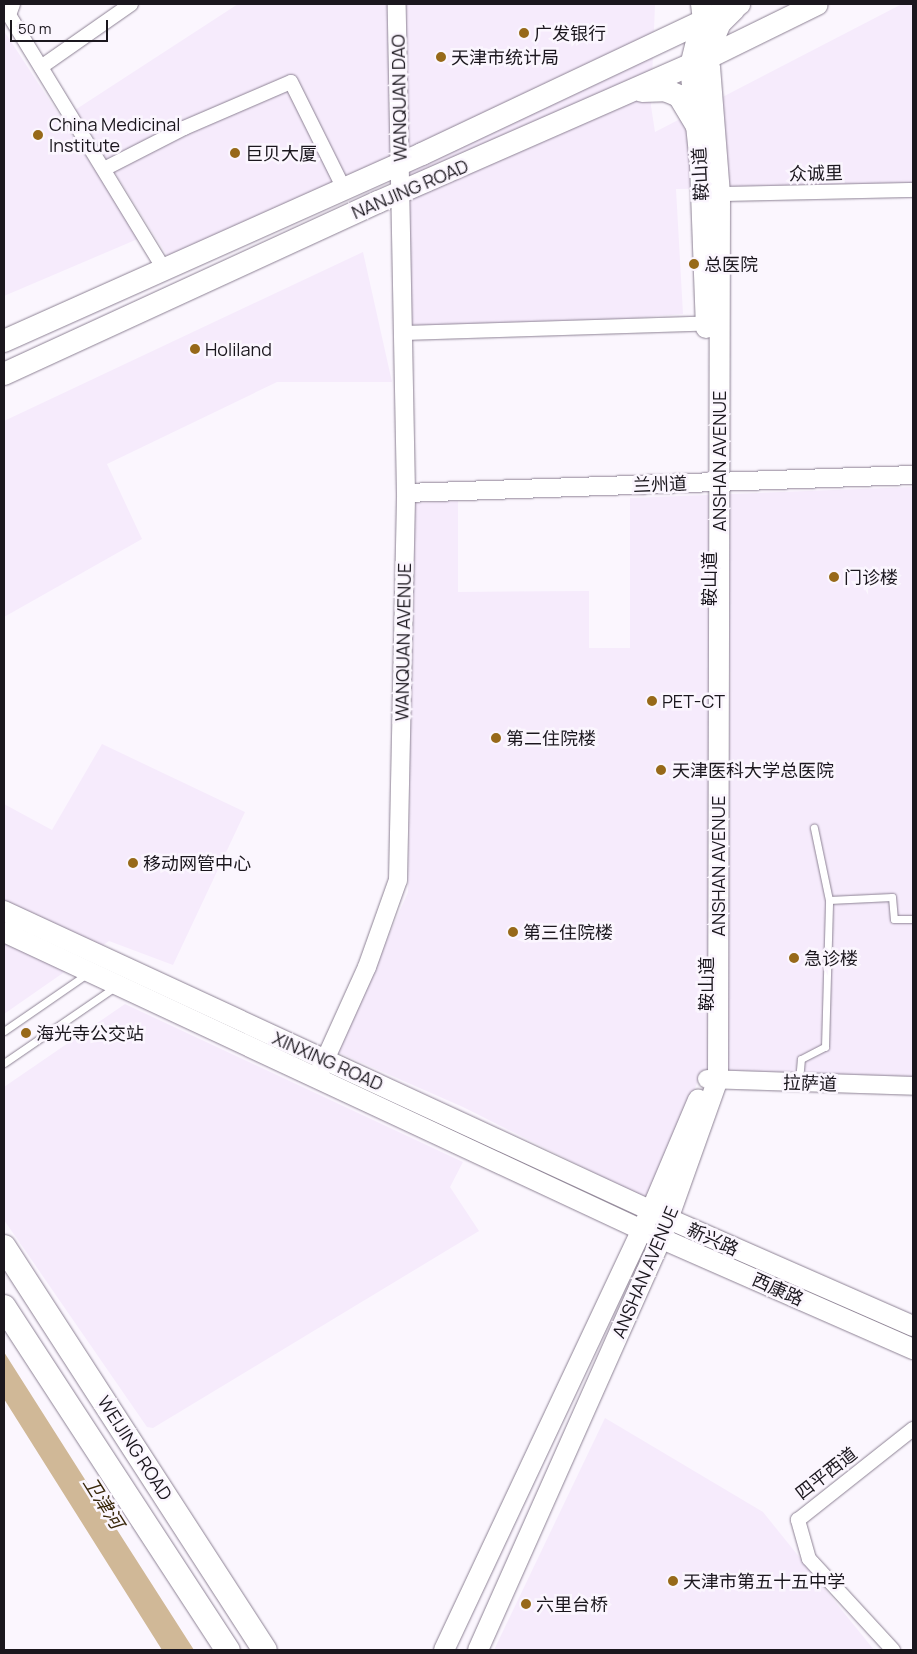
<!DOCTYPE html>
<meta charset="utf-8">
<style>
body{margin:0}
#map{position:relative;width:917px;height:1654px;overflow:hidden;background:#fbf6fe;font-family:Manrope,"Noto Sans SC",sans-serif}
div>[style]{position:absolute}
.built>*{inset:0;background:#f6ebfc}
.water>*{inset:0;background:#d0b897}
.roads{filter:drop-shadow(0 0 1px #8d8294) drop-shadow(0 0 1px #8d8294)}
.service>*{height:7px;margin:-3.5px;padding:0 3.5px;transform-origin:3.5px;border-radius:3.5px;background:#fff}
.minor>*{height:14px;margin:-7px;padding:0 7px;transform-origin:7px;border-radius:7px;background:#fff}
.tertiary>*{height:18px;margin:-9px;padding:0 9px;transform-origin:9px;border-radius:9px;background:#fff}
.secondary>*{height:20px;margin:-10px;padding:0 10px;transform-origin:10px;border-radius:10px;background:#fff}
.primary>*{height:22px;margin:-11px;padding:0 11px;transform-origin:11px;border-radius:11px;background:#fff}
.trunk>*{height:24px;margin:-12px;padding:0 12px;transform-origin:12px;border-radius:12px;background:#fff}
.dots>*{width:14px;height:14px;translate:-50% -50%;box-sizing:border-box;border:2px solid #fbf6fe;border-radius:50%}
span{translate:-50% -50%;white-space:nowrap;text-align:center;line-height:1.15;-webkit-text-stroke:5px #fbf6fe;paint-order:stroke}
.poi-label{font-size:18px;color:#1b171e}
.left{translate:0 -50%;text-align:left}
.street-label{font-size:18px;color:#1b171e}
.water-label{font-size:19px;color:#39270a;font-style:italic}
.frame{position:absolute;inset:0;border:5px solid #1b171e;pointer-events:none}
.scale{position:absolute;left:10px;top:20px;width:98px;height:22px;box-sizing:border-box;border:2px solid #1b171e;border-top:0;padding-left:6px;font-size:15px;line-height:18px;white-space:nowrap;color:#1b171e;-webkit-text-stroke:4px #fbf6fe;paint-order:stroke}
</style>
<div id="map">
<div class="built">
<div style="clip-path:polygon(238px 4px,655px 4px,651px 106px,655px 132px,902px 4px,913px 4px,913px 186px,676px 189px,683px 314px,408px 337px,406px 155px,170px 260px,75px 110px)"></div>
<div style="clip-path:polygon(4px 31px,140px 238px,4px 296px)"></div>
<div style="clip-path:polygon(363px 252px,392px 382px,277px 382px,107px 464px,142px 539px,4px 617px,4px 421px)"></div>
<div style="clip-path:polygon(913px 487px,913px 1078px,701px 1074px,648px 1200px,463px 1107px,337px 1052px,408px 892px,411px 503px,458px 501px,458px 592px,589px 591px,589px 648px,630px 648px,630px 498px)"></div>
<div style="clip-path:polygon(102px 744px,245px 812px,173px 965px,109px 941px,4px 1014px,4px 804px,52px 830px)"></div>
<div style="clip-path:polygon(125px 1004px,463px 1162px,450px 1187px,479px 1231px,153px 1428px,147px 1427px,4px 1220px,4px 1087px)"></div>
<div style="clip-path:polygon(605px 1418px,763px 1512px,874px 1650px,494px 1650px)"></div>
</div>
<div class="water">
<div style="clip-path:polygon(4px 1352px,105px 1511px,194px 1650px,162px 1650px,4px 1399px)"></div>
</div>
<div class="roads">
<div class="service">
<div style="left:829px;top:900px;width:63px;rotate:-2.7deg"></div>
<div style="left:892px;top:897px;width:22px;rotate:85deg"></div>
<div style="left:894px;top:919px;width:19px"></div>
<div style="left:4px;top:1031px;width:102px;rotate:-34.6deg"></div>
<div style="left:4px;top:1063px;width:135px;rotate:-34.4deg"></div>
<div style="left:799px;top:1081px;width:22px;rotate:-85deg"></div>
<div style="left:801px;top:1059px;width:27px;rotate:-27deg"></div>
<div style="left:825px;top:1047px;width:147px;rotate:-88.4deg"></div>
<div style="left:829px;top:900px;width:74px;rotate:-101.8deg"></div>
</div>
<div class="minor">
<div style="left:13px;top:4px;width:12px;rotate:110deg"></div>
<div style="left:9px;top:15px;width:300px;rotate:58.6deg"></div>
<div style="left:41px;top:67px;width:110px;rotate:-35deg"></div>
<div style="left:104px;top:169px;width:90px;rotate:-27.1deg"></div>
<div style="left:184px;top:128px;width:116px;rotate:-23.3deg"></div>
<div style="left:291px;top:82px;width:119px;rotate:63.6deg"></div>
<div style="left:720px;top:194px;width:193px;rotate:-1.2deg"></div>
<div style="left:403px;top:333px;width:312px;rotate:-1.8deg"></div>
<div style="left:893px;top:1650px;width:124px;rotate:-132.7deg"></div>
<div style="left:809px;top:1559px;width:41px;rotate:-105.8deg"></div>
<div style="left:798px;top:1520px;width:147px;rotate:-38.4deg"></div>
</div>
<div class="tertiary">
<div style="left:406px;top:493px;width:507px;rotate:-2.03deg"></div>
<div style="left:320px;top:1071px;width:114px;rotate:-65.7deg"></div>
<div style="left:367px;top:967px;width:92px;rotate:-70.4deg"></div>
<div style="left:398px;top:880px;width:387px;rotate:-88.8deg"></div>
<div style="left:406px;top:493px;width:489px;rotate:-91.1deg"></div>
<div style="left:707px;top:1079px;width:206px;rotate:1.9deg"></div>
</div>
<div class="secondary">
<div style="left:701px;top:4px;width:32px;rotate:83deg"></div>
<div style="left:701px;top:21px;width:46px;rotate:103.7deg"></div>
<div style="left:690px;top:66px;width:100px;rotate:84.2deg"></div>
<div style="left:700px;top:165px;width:163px;rotate:87.9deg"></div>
<div style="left:4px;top:911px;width:733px;rotate:24.85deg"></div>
<div style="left:669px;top:1219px;width:266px;rotate:23.7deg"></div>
<div style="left:4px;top:932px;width:704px;rotate:25.04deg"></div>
<div style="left:642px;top:1230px;width:296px;rotate:23.7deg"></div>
<div style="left:444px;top:1650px;width:485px;rotate:-64.8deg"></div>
<div style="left:651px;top:1211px;width:121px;rotate:-67.1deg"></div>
<div style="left:478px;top:1650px;width:450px;rotate:-66deg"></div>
<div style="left:661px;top:1239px;width:170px;rotate:-70.4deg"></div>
<div style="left:718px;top:1079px;width:885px;rotate:-89.87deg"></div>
<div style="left:720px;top:194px;width:127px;rotate:-94.5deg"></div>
</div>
<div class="primary">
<div style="left:642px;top:91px;width:23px;rotate:-2deg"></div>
<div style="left:665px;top:90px;width:15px;rotate:23deg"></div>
<div style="left:679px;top:96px;width:35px;rotate:59deg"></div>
<div style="left:697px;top:126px;width:76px;rotate:-81.7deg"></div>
<div style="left:708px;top:51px;width:30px;rotate:-67deg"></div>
<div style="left:720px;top:23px;width:20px;rotate:-45deg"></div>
<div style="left:4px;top:341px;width:458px;rotate:-24.1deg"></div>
<div style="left:422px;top:154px;width:351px;rotate:-25.3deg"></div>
<div style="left:4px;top:374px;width:412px;rotate:-24.7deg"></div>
<div style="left:378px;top:202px;width:361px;rotate:-23.7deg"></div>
<div style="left:709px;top:57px;width:120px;rotate:-26.1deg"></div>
</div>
<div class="trunk">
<div style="left:4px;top:1247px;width:480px;rotate:57.1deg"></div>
<div style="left:4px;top:1307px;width:410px;rotate:56.9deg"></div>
</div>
</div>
<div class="dots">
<div style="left:524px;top:33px;background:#976919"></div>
<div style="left:441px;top:57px;background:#976919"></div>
<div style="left:38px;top:135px;background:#976919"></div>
<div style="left:235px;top:153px;background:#976919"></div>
<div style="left:694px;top:264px;background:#976919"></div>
<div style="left:195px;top:349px;background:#976919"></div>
<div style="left:834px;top:577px;background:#976919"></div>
<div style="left:652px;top:701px;background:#976919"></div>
<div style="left:496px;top:738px;background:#976919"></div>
<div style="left:661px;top:770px;background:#976919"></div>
<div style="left:133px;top:863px;background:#976919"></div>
<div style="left:513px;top:932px;background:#976919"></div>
<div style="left:794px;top:958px;background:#976919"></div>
<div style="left:26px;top:1033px;background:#976919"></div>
<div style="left:673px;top:1581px;background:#976919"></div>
<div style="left:526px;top:1604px;background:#976919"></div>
</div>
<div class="poi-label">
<span class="left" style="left:534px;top:33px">广发银行</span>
<span class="left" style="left:451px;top:57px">天津市统计局</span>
<span class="left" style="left:49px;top:135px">China Medicinal<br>Institute</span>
<span class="left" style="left:245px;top:153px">巨贝大厦</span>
<span class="left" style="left:704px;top:264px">总医院</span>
<span class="left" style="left:205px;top:349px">Holiland</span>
<span class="left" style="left:844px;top:577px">门诊楼</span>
<span class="left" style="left:662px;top:701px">PET-CT</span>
<span class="left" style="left:506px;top:738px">第二住院楼</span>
<span class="left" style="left:672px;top:770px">天津医科大学总医院</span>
<span class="left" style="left:143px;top:863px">移动网管中心</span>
<span class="left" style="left:523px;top:932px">第三住院楼</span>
<span class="left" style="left:804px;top:958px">急诊楼</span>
<span class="left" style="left:36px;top:1033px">海光寺公交站</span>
<span class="left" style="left:683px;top:1581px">天津市第五十五中学</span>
<span class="left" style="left:536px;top:1604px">六里台桥</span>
</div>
<div class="street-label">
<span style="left:399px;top:98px;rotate:-91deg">WANQUAN DAO</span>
<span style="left:816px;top:173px;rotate:-1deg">众诚里</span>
<span style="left:700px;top:174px;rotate:-93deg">鞍山道</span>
<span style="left:410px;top:189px;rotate:-23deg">NANJING ROAD</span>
<span style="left:719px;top:461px;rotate:-90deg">ANSHAN AVENUE</span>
<span style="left:660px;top:484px;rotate:-2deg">兰州道</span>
<span style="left:709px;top:579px;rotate:-90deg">鞍山道</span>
<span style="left:403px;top:642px;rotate:-89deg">WANQUAN AVENUE</span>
<span style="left:718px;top:866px;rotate:-90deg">ANSHAN AVENUE</span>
<span style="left:706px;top:984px;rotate:-90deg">鞍山道</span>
<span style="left:328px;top:1061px;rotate:24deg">XINXING ROAD</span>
<span style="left:810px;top:1083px;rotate:2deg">拉萨道</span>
<span style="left:713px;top:1239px;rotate:24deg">新兴路</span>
<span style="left:645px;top:1272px;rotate:-67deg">ANSHAN AVENUE</span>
<span style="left:778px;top:1289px;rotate:24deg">西康路</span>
<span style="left:135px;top:1448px;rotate:57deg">WEIJING ROAD</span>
<span style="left:826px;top:1473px;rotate:-38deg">四平西道</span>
</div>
<div class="water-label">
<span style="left:103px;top:1503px;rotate:58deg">卫津河</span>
</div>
<div class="frame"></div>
<div class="scale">50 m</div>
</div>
